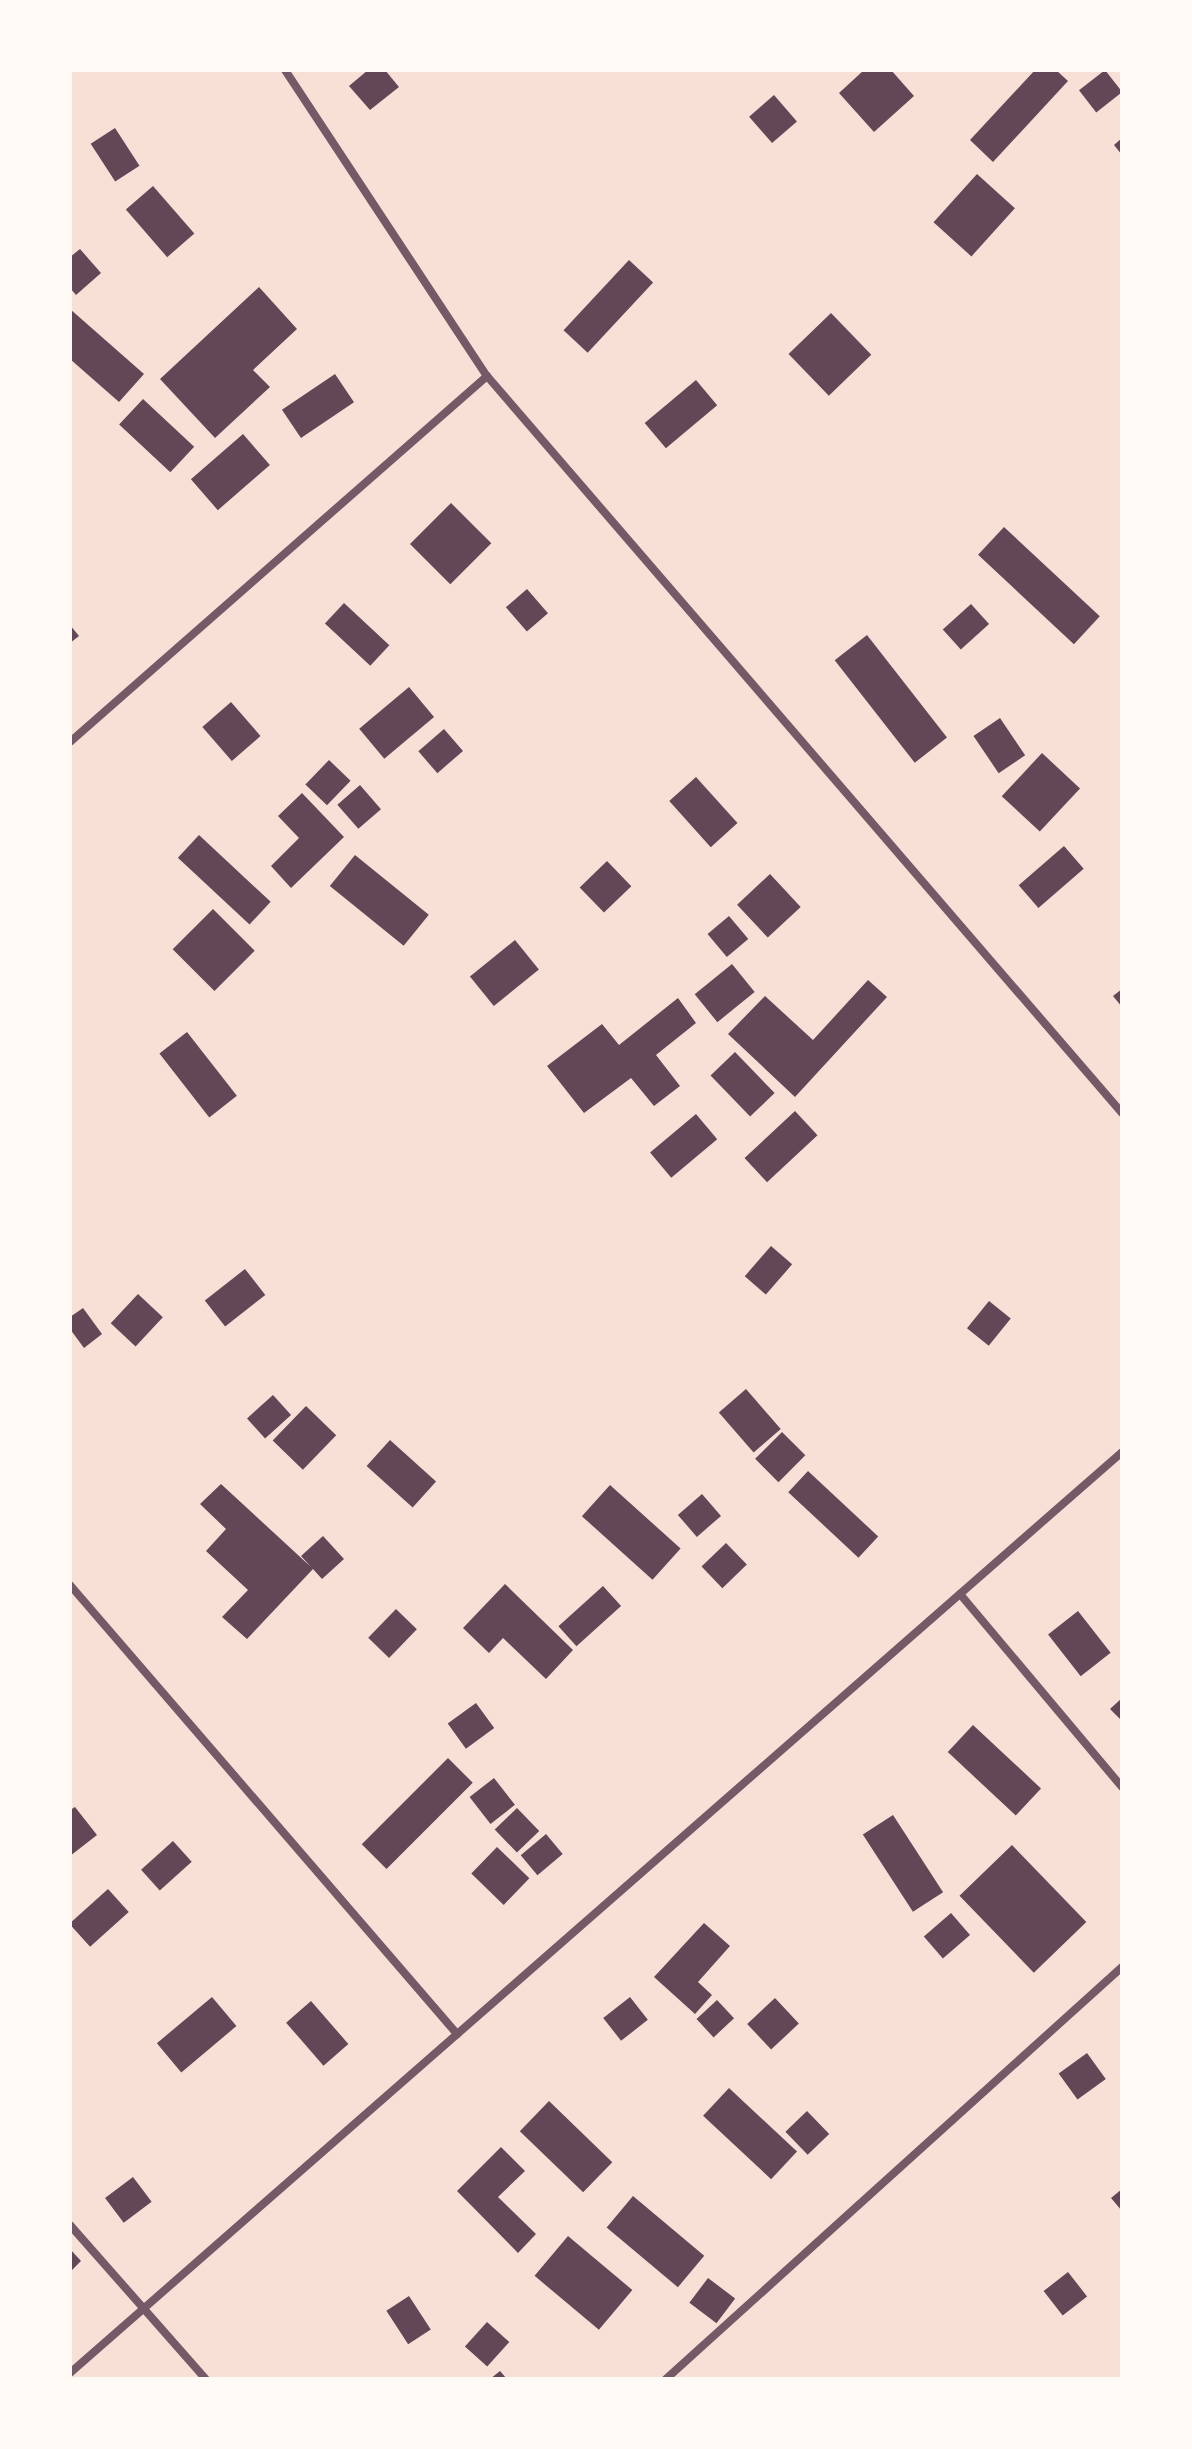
<!DOCTYPE html>
<style>
body{margin:0}
#map{position:relative;width:1192px;height:2449px;overflow:hidden;background:#f7e1d7;font-family:"Roboto Condensed",sans-serif}
div>[style]{position:absolute}
.building>*{inset:0;background:#644757;transform-origin:0 0}
.minor>*{height:8px;margin:-4px;padding:0 4px;transform-origin:4px;border-radius:4px;background:#755966}
span{translate:-50% -50%;white-space:nowrap;text-align:center;line-height:1.15;-webkit-text-stroke:8px #fffaf5;paint-order:stroke}
.frame{position:absolute;inset:0;border:72px solid #fffaf5;pointer-events:none}
</style>
<div id="map">
<div class="building">
<div style="clip-path:polygon(368px 70px,385px 70px,399px 87px,370px 110px,349px 86px)"></div>
<div style="clip-path:polygon(864px 70px,891px 70px,914px 96px,874px 132px,839px 93px)"></div>
<div style="clip-path:polygon(1035px 70px,1056px 70px,1068px 81px,993px 162px,970px 140px)"></div>
<div style="left:1105px;top:70px;width:28px;height:33px;rotate:52deg"></div>
<div style="left:774px;top:95px;width:35px;height:33px;rotate:49deg"></div>
<div style="left:115px;top:128px;width:45px;height:29px;rotate:57deg"></div>
<div style="clip-path:polygon(1122px 138px,1122px 155px,1114px 145px)"></div>
<div style="left:977px;top:174px;width:51px;height:65px;rotate:42deg"></div>
<div style="left:153px;top:186px;width:63px;height:36px;rotate:49deg"></div>
<div style="clip-path:polygon(80px 249px,101px 273px,76px 295px,70px 288px,70px 257px)"></div>
<div style="left:629px;top:260px;width:33px;height:96px;rotate:43deg"></div>
<div style="clip-path:polygon(259px 287px,297px 329px,253px 370px,270px 387px,215px 438px,160px 379px)"></div>
<div style="clip-path:polygon(70px 309px,144px 374px,119px 402px,70px 359px)"></div>
<div style="left:831px;top:313px;width:58px;height:59px;rotate:46deg"></div>
<div style="left:335px;top:374px;width:34px;height:64px;rotate:56deg"></div>
<div style="left:696px;top:380px;width:33px;height:67px;rotate:50deg"></div>
<div style="left:143px;top:399px;width:70px;height:35px;rotate:43deg"></div>
<div style="left:243px;top:434px;width:41px;height:69px;rotate:49deg"></div>
<div style="left:451px;top:503px;width:57px;height:58px;rotate:45deg"></div>
<div style="left:1004px;top:527px;width:131px;height:38px;rotate:43deg"></div>
<div style="left:527px;top:589px;width:32px;height:28px;rotate:49deg"></div>
<div style="left:344px;top:603px;width:62px;height:28px;rotate:43deg"></div>
<div style="left:971px;top:604px;width:27px;height:38px;rotate:48deg"></div>
<div style="clip-path:polygon(70px 625px,79px 636px,70px 643px)"></div>
<div style="left:867px;top:635px;width:130px;height:41px;rotate:52deg"></div>
<div style="left:409px;top:687px;width:39px;height:65px;rotate:50deg"></div>
<div style="left:231px;top:702px;width:45px;height:38px;rotate:49deg"></div>
<div style="left:1000px;top:718px;width:45px;height:32px;rotate:56deg"></div>
<div style="left:444px;top:729px;width:29px;height:34px;rotate:49deg"></div>
<div style="left:1042px;top:753px;width:52px;height:59px;rotate:43deg"></div>
<div style="left:329px;top:760px;width:30px;height:34px;rotate:44deg"></div>
<div style="left:696px;top:777px;width:62px;height:36px;rotate:48deg"></div>
<div style="left:360px;top:785px;width:32px;height:30px;rotate:49deg"></div>
<div style="clip-path:polygon(302px 793px,344px 837px,291px 888px,271px 866px,299px 838px,278px 816px)"></div>
<div style="left:199px;top:835px;width:98px;height:31px;rotate:43deg"></div>
<div style="left:1064px;top:846px;width:30px;height:60px;rotate:49deg"></div>
<div style="left:355px;top:855px;width:95px;height:40px;rotate:39deg"></div>
<div style="left:607px;top:861px;width:35px;height:38px;rotate:46deg"></div>
<div style="left:770px;top:874px;width:45px;height:45px;rotate:47deg"></div>
<div style="left:213px;top:909px;width:59px;height:57px;rotate:45deg"></div>
<div style="left:729px;top:916px;width:30px;height:28px;rotate:50deg"></div>
<div style="left:515px;top:940px;width:38px;height:58px;rotate:51deg"></div>
<div style="left:732px;top:964px;width:36px;height:48px;rotate:51deg"></div>
<div style="clip-path:polygon(868px 980px,887px 997px,795px 1097px,728px 1034px,765px 996px,813px 1040px)"></div>
<div style="clip-path:polygon(1122px 989px,1122px 1007px,1113px 996px)"></div>
<div style="clip-path:polygon(678px 998px,696px 1023px,656px 1055px,680px 1086px,654px 1106px,631px 1078px,584px 1113px,547px 1066px,602px 1024px,619px 1045px)"></div>
<div style="left:187px;top:1032px;width:81px;height:35px;rotate:52deg"></div>
<div style="left:735px;top:1052px;width:57px;height:34px;rotate:46deg"></div>
<div style="left:795px;top:1111px;width:33px;height:69px;rotate:47deg"></div>
<div style="left:696px;top:1114px;width:33px;height:60px;rotate:50deg"></div>
<div style="left:771px;top:1246px;width:28px;height:40px;rotate:41deg"></div>
<div style="left:245px;top:1269px;width:33px;height:51px;rotate:52deg"></div>
<div style="left:138px;top:1294px;width:34px;height:40px;rotate:43deg"></div>
<div style="left:989px;top:1301px;width:28px;height:35px;rotate:39deg"></div>
<div style="clip-path:polygon(83px 1308px,102px 1334px,84px 1348px,70px 1329px,70px 1317px)"></div>
<div style="left:746px;top:1389px;width:53px;height:36px;rotate:49deg"></div>
<div style="left:273px;top:1395px;width:27px;height:35px;rotate:48deg"></div>
<div style="left:306px;top:1406px;width:42px;height:48px;rotate:44deg"></div>
<div style="left:782px;top:1432px;width:33px;height:38px;rotate:45deg"></div>
<div style="left:390px;top:1440px;width:62px;height:35px;rotate:42deg"></div>
<div style="left:808px;top:1471px;width:96px;height:29px;rotate:43deg"></div>
<div style="clip-path:polygon(221px 1484px,311px 1567px,301px 1556px,323px 1536px,344px 1559px,322px 1579px,313px 1569px,247px 1639px,222px 1617px,248px 1590px,206px 1551px,226px 1529px,200px 1504px)"></div>
<div style="left:610px;top:1485px;width:95px;height:42px;rotate:42deg"></div>
<div style="left:702px;top:1494px;width:29px;height:32px;rotate:49deg"></div>
<div style="left:726px;top:1543px;width:30px;height:34px;rotate:46deg"></div>
<div style="clip-path:polygon(505px 1584px,573px 1650px,546px 1679px,503px 1638px,489px 1653px,463px 1628px)"></div>
<div style="left:603px;top:1586px;width:27px;height:60px;rotate:48deg"></div>
<div style="left:396px;top:1609px;width:29px;height:40px;rotate:44deg"></div>
<div style="left:1078px;top:1611px;width:53px;height:38px;rotate:52deg"></div>
<div style="clip-path:polygon(1122px 1698px,1122px 1721px,1110px 1709px)"></div>
<div style="left:476px;top:1703px;width:31px;height:35px;rotate:54deg"></div>
<div style="left:973px;top:1725px;width:93px;height:37px;rotate:43deg"></div>
<div style="left:448px;top:1758px;width:35px;height:122px;rotate:45deg"></div>
<div style="left:494px;top:1778px;width:34px;height:31px;rotate:52deg"></div>
<div style="clip-path:polygon(75px 1807px,97px 1835px,70px 1856px,70px 1810px)"></div>
<div style="left:517px;top:1808px;width:32px;height:31px;rotate:46deg"></div>
<div style="left:893px;top:1815px;width:92px;height:36px;rotate:57deg"></div>
<div style="left:546px;top:1834px;width:26px;height:33px;rotate:50deg"></div>
<div style="left:173px;top:1841px;width:28px;height:43px;rotate:48deg"></div>
<div style="left:1012px;top:1845px;width:107px;height:73px;rotate:46deg"></div>
<div style="left:497px;top:1847px;width:45px;height:37px;rotate:44deg"></div>
<div style="left:108px;top:1889px;width:31px;height:52px;rotate:48deg"></div>
<div style="left:951px;top:1913px;width:29px;height:36px;rotate:49deg"></div>
<div style="clip-path:polygon(704px 1923px,730px 1946px,698px 1982px,712px 1995px,695px 2014px,654px 1977px)"></div>
<div style="left:212px;top:1997px;width:38px;height:72px;rotate:50deg"></div>
<div style="left:630px;top:1997px;width:29px;height:34px;rotate:52deg"></div>
<div style="left:775px;top:1998px;width:35px;height:38px;rotate:47deg"></div>
<div style="left:717px;top:2000px;width:25px;height:28px;rotate:47deg"></div>
<div style="left:311px;top:2001px;width:57px;height:33px;rotate:49deg"></div>
<div style="left:1087px;top:2053px;width:32px;height:35px;rotate:54deg"></div>
<div style="left:729px;top:2088px;width:93px;height:38px;rotate:43deg"></div>
<div style="left:549px;top:2101px;width:88px;height:42px;rotate:44deg"></div>
<div style="left:807px;top:2111px;width:32px;height:30px;rotate:46deg"></div>
<div style="clip-path:polygon(501px 2147px,525px 2171px,498px 2197px,536px 2234px,518px 2253px,457px 2191px)"></div>
<div style="left:133px;top:2177px;width:31px;height:35px;rotate:53deg"></div>
<div style="clip-path:polygon(1122px 2189px,1122px 2211px,1111px 2198px)"></div>
<div style="left:633px;top:2196px;width:93px;height:41px;rotate:40deg"></div>
<div style="left:568px;top:2236px;width:84px;height:52px;rotate:40deg"></div>
<div style="clip-path:polygon(70px 2249px,81px 2261px,70px 2272px)"></div>
<div style="left:1068px;top:2272px;width:31px;height:31px;rotate:52deg"></div>
<div style="left:708px;top:2278px;width:34px;height:31px;rotate:37deg"></div>
<div style="left:409px;top:2296px;width:40px;height:27px;rotate:57deg"></div>
<div style="left:487px;top:2322px;width:30px;height:33px;rotate:42deg"></div>
<div style="clip-path:polygon(500px 2371px,507px 2379px,490px 2379px)"></div>
</div>
<div class="minor">
<div style="left:285px;top:70px;width:367px;rotate:56.6deg"></div>
<div style="left:487px;top:376px;width:973px;rotate:49.25deg"></div>
<div style="left:70px;top:742px;width:555px;rotate:-41.27deg"></div>
<div style="left:70px;top:1585px;width:593px;rotate:49.24deg"></div>
<div style="left:960px;top:1594px;width:252px;rotate:50deg"></div>
<div style="left:70px;top:2225px;width:205px;rotate:48.6deg"></div>
<div style="left:70px;top:2373px;width:1398px;rotate:-41.2deg"></div>
<div style="left:666px;top:2379px;width:615px;rotate:-42.1deg"></div>
</div>
<div class="frame"></div>
</div>
